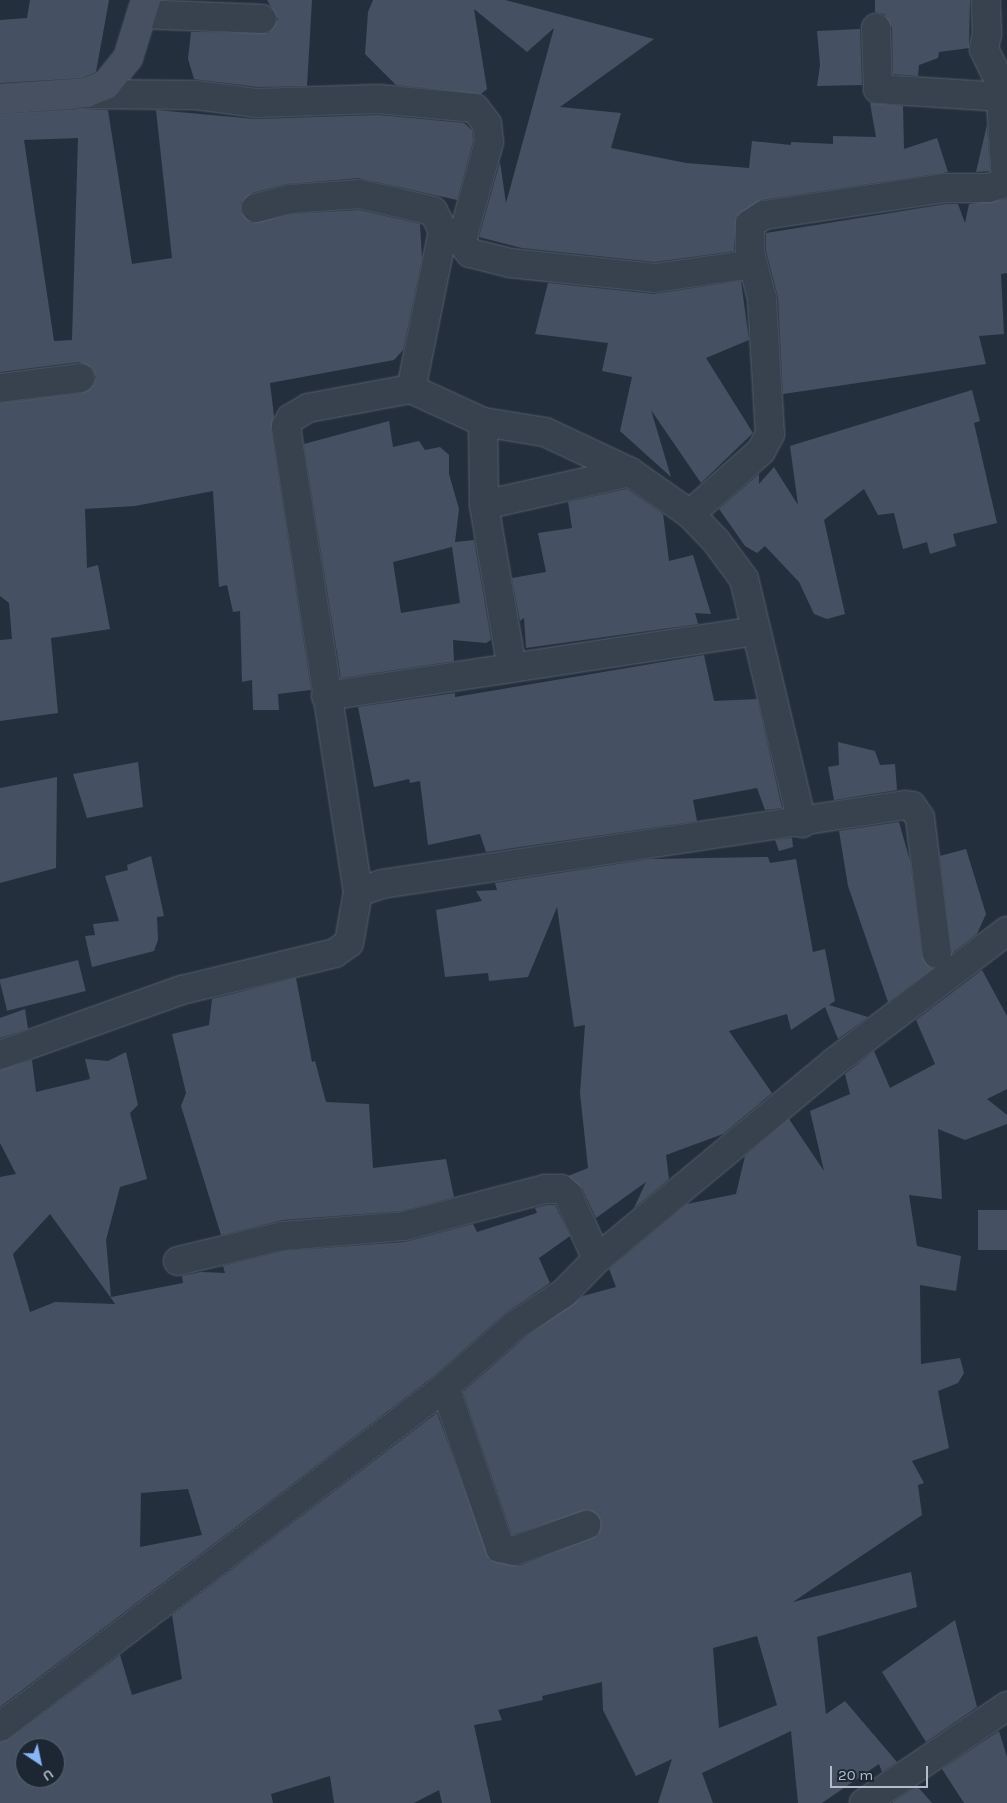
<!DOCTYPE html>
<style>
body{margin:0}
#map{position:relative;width:1007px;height:1803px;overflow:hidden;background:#242f3e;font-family:Karla,sans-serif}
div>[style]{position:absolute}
.building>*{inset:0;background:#455162;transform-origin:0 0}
.roads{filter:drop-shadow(0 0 1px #565f6c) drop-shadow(0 0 1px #565f6c)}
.street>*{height:28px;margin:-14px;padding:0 14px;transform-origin:14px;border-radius:14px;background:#38414e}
.secondary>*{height:28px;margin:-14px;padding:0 14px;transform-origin:14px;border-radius:14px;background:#465061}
span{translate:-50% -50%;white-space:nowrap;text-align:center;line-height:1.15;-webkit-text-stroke:4px #1d2633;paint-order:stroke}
.north{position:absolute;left:15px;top:1738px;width:50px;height:50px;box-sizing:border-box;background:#1d2633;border:1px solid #59626f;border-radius:50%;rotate:146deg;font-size:14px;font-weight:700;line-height:20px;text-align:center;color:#b4bcc9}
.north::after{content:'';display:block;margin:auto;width:18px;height:22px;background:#8ab4f8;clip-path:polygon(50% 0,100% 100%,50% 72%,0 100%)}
.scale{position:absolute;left:830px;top:1766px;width:98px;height:22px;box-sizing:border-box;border:2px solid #b4bcc9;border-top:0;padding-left:6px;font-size:15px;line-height:18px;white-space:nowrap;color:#b4bcc9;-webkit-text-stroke:4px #1d2633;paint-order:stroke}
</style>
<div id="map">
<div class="building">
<div style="clip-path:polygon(30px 0,109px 0,96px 72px,82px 78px,0 83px,0 20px,27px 18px)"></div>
<div style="clip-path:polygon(267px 0,312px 0,307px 86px,258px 87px,194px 79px,188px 59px,191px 32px,269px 33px,278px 19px)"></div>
<div style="clip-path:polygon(373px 0,505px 0,654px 39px,560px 107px,621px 113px,611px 148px,686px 163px,749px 168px,752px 141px,791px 145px,791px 142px,833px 144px,833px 136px,876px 137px,870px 103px,903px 106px,904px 149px,937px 138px,948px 172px,761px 200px,736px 217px,734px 251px,655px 262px,522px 248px,479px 237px,500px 162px,506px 203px,554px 28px,527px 52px,474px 9px,487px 89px,481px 94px,396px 85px,365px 54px,368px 12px)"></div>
<div style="clip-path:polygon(875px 0,970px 0,969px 48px,939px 52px,938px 58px,919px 65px,918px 76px,893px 74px,892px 27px,884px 14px,875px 12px)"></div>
<div style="clip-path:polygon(860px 29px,862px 85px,817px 86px,820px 65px,817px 31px)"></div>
<div style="clip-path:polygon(evenodd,80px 109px,108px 110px,132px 264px,172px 258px,156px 110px,257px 119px,378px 115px,464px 123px,472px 130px,473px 141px,457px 200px,359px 178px,286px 184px,252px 193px,241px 203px,241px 212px,252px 223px,293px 214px,359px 210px,420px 224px,422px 258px,403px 350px,394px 360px,270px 383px,274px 416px,271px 429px,311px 690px,278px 694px,279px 710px,253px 710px,252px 680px,242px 682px,240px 611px,233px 612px,227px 585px,219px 587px,213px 491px,135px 506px,85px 509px,87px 568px,98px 565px,110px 629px,51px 638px,58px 713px,0 721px,0 640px,12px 639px,9px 603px,0 596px,0 403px,82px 393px,94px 384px,96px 377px,92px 368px,79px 362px,0 372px,0 114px,80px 109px,78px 138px,72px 340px,54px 341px,24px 140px,78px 138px)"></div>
<div style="clip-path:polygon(987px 125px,990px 171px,976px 172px)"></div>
<div style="clip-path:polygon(1007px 199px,1007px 273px,1001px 274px,1004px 334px,979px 336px,986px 364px,783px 394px,778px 297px,766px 251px,766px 233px,946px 204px,958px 204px,965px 223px,969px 204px)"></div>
<div style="clip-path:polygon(741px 281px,749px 340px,706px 358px,753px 433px,701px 483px,651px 410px,671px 477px,620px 431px,632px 377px,602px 371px,608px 343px,535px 334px,548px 283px,654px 294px)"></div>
<div style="clip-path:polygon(972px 390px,980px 421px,974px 423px,997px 523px,953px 534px,956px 546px,930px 554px,927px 542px,903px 549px,894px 513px,878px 515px,864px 489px,824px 520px,845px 614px,827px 619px,814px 614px,799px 582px,765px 546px,757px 553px,745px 546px,719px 509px,759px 474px,759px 484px,774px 467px,798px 505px,790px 446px)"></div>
<div style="clip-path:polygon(evenodd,389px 421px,393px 447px,419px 441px,425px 450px,440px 447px,449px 455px,449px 474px,459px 509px,455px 542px,474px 540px,491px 640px,486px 643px,453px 640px,454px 661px,341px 678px,304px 444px,389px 421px,452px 547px,460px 603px,401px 613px,393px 562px,452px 547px)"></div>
<div style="clip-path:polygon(627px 489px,663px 514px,669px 561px,693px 555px,711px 614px,695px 613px,698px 624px,526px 648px,524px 618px,520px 621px,512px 578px,546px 572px,538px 533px,572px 528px,568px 502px)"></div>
<div style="clip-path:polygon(704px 655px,714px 701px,757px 699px,782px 808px,765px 810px,757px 788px,693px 800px,697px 821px,486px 852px,480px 834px,428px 845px,420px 781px,410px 783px,409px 779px,374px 787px,358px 707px,455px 693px,455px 697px)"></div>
<div style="clip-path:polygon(838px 742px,875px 751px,880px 765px,895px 764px,897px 790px,834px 800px,828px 767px,839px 765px)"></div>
<div style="clip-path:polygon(138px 762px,143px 807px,87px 818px,73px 774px)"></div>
<div style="clip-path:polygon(57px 777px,56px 868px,0 883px,0 788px)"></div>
<div style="clip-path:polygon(899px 822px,910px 861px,922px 956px,932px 969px,888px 1002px,848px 886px,839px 831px)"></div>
<div style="clip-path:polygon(792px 838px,793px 847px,779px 851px,775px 840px)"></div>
<div style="clip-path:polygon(966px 849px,986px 914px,977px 934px,952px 953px,940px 856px)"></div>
<div style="clip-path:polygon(151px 856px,164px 916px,157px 917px,158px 940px,154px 951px,92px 967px,85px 936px,95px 935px,93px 924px,119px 921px,105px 876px,128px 870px,127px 865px)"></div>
<div style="clip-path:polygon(768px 857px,770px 863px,796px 859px,813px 952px,825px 949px,835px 1001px,829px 1005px,868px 1017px,838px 1039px,825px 1007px,791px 1030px,787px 1014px,729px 1031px,772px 1093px,723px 1134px,666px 1155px,669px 1179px,634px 1208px,646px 1182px,596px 1218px,582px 1188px,568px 1176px,588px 1168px,580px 1093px,585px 1025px,574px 1027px,557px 907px,528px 977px,489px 981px,488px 973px,445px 977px,436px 910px,482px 901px,476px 891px,497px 890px,495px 883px,651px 859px)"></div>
<div style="left:78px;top:960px;width:32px;height:81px;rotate:76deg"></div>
<div style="clip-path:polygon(evenodd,982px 970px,1007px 1016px,1007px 1089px,987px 1099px,1007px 1115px,1007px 1124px,965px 1140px,938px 1129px,942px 1199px,909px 1195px,917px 1246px,961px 1256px,956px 1291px,920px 1285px,921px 1364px,960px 1358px,964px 1373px,958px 1383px,938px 1391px,949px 1448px,912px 1461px,924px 1483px,918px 1485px,922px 1515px,793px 1602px,911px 1572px,917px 1607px,817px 1637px,826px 1714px,845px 1701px,897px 1762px,882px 1772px,879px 1764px,822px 1803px,798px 1803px,791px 1731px,702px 1773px,713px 1803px,658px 1803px,672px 1759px,636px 1776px,603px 1710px,602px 1682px,542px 1696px,543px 1700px,498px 1710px,502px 1720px,474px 1725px,491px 1803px,442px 1803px,439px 1790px,414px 1803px,334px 1803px,330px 1776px,271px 1794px,273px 1803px,0 1803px,0 1742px,9px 1739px,120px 1655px,132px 1695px,182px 1679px,172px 1615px,437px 1413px,490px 1560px,519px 1566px,598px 1535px,600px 1519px,588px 1510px,512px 1535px,463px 1392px,524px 1338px,583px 1296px,616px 1287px,609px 1269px,687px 1204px,736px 1194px,745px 1156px,789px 1119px,824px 1171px,810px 1111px,850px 1094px,845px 1074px,874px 1051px,890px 1088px,935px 1064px,916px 1020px,982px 970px,757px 1636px,777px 1705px,719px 1728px,713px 1648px,757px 1636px,982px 970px,25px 1748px,55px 1748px,55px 1778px,25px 1778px,25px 1748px)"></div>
<div style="clip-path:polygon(296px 978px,312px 1062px,315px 1061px,326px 1102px,369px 1104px,373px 1168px,446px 1159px,454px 1197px,401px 1211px,282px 1220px,221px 1235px,181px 1106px,186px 1093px,172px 1034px,209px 1025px,212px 999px)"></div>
<div style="clip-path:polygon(25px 1009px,28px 1029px,0 1038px,0 1018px)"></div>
<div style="clip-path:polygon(evenodd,126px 1052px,138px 1105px,130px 1113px,147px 1179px,120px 1187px,106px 1240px,111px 1297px,183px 1283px,182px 1276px,201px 1272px,225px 1273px,223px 1266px,285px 1251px,405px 1242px,473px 1224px,477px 1232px,537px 1213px,535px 1208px,547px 1205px,555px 1205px,570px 1236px,539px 1258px,550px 1283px,504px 1314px,435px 1375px,0 1707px,0 1177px,16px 1174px,0 1143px,0 1070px,32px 1060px,36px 1092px,90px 1079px,85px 1059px,108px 1061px,126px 1052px,50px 1214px,111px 1298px,115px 1304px,55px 1302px,30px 1312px,13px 1254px,50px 1214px,126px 1052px,188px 1489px,202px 1535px,140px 1547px,141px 1493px,188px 1489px)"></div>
<div style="left:1007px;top:1210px;width:40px;height:29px;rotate:90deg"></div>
<div style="clip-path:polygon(955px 1620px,977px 1707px,926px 1742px,882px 1672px)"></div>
<div style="clip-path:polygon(999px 1731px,1007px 1757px,1007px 1803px,964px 1803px,942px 1769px)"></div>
<div style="clip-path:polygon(917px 1786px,932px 1803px,893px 1803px,893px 1802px)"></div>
</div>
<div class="roads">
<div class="street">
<div style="left:142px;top:14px;width:120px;rotate:2.4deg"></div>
<div style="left:876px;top:28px;width:61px;rotate:88.1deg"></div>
<div style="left:878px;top:89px;width:125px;rotate:3.7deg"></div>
<div style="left:82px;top:94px;width:114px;rotate:0.5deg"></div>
<div style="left:196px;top:95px;width:62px;rotate:7.5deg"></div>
<div style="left:257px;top:103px;width:121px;rotate:-1.9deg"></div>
<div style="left:378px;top:99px;width:97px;rotate:5.3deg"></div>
<div style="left:475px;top:108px;width:20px;rotate:53deg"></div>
<div style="left:487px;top:124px;width:18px;rotate:84deg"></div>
<div style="left:489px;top:142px;width:93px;rotate:105.5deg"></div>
<div style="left:464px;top:232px;width:11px;rotate:100deg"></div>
<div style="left:462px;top:243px;width:13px;rotate:51deg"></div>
<div style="left:470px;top:253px;width:41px;rotate:14deg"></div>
<div style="left:510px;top:263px;width:146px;rotate:5.9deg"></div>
<div style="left:655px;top:278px;width:98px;rotate:-8.2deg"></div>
<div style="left:256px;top:208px;width:35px;rotate:-15deg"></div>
<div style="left:290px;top:199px;width:70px;rotate:-4.1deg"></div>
<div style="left:360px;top:194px;width:75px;rotate:13.1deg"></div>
<div style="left:433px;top:211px;width:22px;rotate:63deg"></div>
<div style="left:443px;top:231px;width:161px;rotate:101.4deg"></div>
<div style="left:411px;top:389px;width:79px;rotate:24.6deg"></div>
<div style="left:483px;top:422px;width:63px;rotate:9.2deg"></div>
<div style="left:545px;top:432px;width:94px;rotate:25.2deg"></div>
<div style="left:630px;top:472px;width:73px;rotate:35deg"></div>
<div style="left:690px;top:514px;width:37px;rotate:46deg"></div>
<div style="left:716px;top:541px;width:47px;rotate:53.6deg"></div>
<div style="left:744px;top:579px;width:251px;rotate:76.6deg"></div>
<div style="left:0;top:388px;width:81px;rotate:-7.1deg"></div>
<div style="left:483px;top:422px;width:83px;rotate:89.3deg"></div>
<div style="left:484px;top:505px;width:165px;rotate:80.3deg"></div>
<div style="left:484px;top:505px;width:150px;rotate:-12.7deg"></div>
<div style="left:690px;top:514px;width:95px;rotate:-41.6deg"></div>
<div style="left:761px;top:451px;width:19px;rotate:-62deg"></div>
<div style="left:770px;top:434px;width:136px;rotate:-93.4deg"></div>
<div style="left:762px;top:298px;width:47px;rotate:-104.9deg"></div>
<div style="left:750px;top:253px;width:29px;rotate:-90deg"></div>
<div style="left:750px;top:224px;width:17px;rotate:-33deg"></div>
<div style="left:764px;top:215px;width:183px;rotate:-8.5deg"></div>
<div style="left:945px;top:188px;width:43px"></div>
<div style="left:988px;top:188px;width:19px;rotate:-16deg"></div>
<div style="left:1006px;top:183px;width:101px;rotate:-93.4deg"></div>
<div style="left:1000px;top:82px;width:37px;rotate:-116deg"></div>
<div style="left:984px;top:49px;width:15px;rotate:-79deg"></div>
<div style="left:987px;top:34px;width:34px;rotate:-92deg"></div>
<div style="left:326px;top:696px;width:434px;rotate:-8.6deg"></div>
<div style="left:358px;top:892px;width:471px;rotate:-98.8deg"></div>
<div style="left:286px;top:427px;width:10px;rotate:-61deg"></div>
<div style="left:291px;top:418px;width:20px;rotate:-30deg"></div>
<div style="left:308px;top:408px;width:105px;rotate:-10.5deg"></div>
<div style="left:0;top:1055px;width:193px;rotate:-19.7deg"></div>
<div style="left:182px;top:990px;width:157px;rotate:-13.6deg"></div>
<div style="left:335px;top:953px;width:17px;rotate:-36deg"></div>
<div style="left:349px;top:943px;width:52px;rotate:-80deg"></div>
<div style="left:358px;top:892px;width:25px;rotate:-18deg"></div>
<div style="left:382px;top:884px;width:529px;rotate:-8.59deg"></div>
<div style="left:905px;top:805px;width:7px;rotate:8deg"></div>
<div style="left:912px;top:806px;width:14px;rotate:56deg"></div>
<div style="left:920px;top:818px;width:137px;rotate:82.9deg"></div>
<div style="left:178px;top:1261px;width:108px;rotate:-13.4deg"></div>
<div style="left:283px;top:1236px;width:121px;rotate:-4.7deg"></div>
<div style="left:404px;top:1226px;width:146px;rotate:-14.7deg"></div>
<div style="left:545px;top:1189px;width:16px"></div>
<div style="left:561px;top:1189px;width:9px;rotate:41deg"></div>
<div style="left:568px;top:1195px;width:70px;rotate:65.6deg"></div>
<div style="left:445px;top:1387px;width:170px;rotate:71.1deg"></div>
<div style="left:500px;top:1548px;width:14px;rotate:12deg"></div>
<div style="left:514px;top:1551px;width:77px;rotate:-19.9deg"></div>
<div style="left:0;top:1727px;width:560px;rotate:-37.38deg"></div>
<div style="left:445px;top:1387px;width:92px;rotate:-41.5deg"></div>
<div style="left:514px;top:1326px;width:60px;rotate:-33.4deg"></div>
<div style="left:564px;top:1293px;width:47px;rotate:-45.9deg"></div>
<div style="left:597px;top:1259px;width:307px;rotate:-39.7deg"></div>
<div style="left:833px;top:1063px;width:218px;rotate:-37.2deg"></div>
<div style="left:864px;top:1803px;width:173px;rotate:-34.1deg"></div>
</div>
<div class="secondary">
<div style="left:0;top:99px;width:86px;rotate:-4deg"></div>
<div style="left:86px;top:93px;width:22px;rotate:-22deg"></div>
<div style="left:106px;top:85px;width:35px;rotate:-51deg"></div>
<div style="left:128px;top:58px;width:61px;rotate:-72.8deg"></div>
</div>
</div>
<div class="north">U</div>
<div class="scale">20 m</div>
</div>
